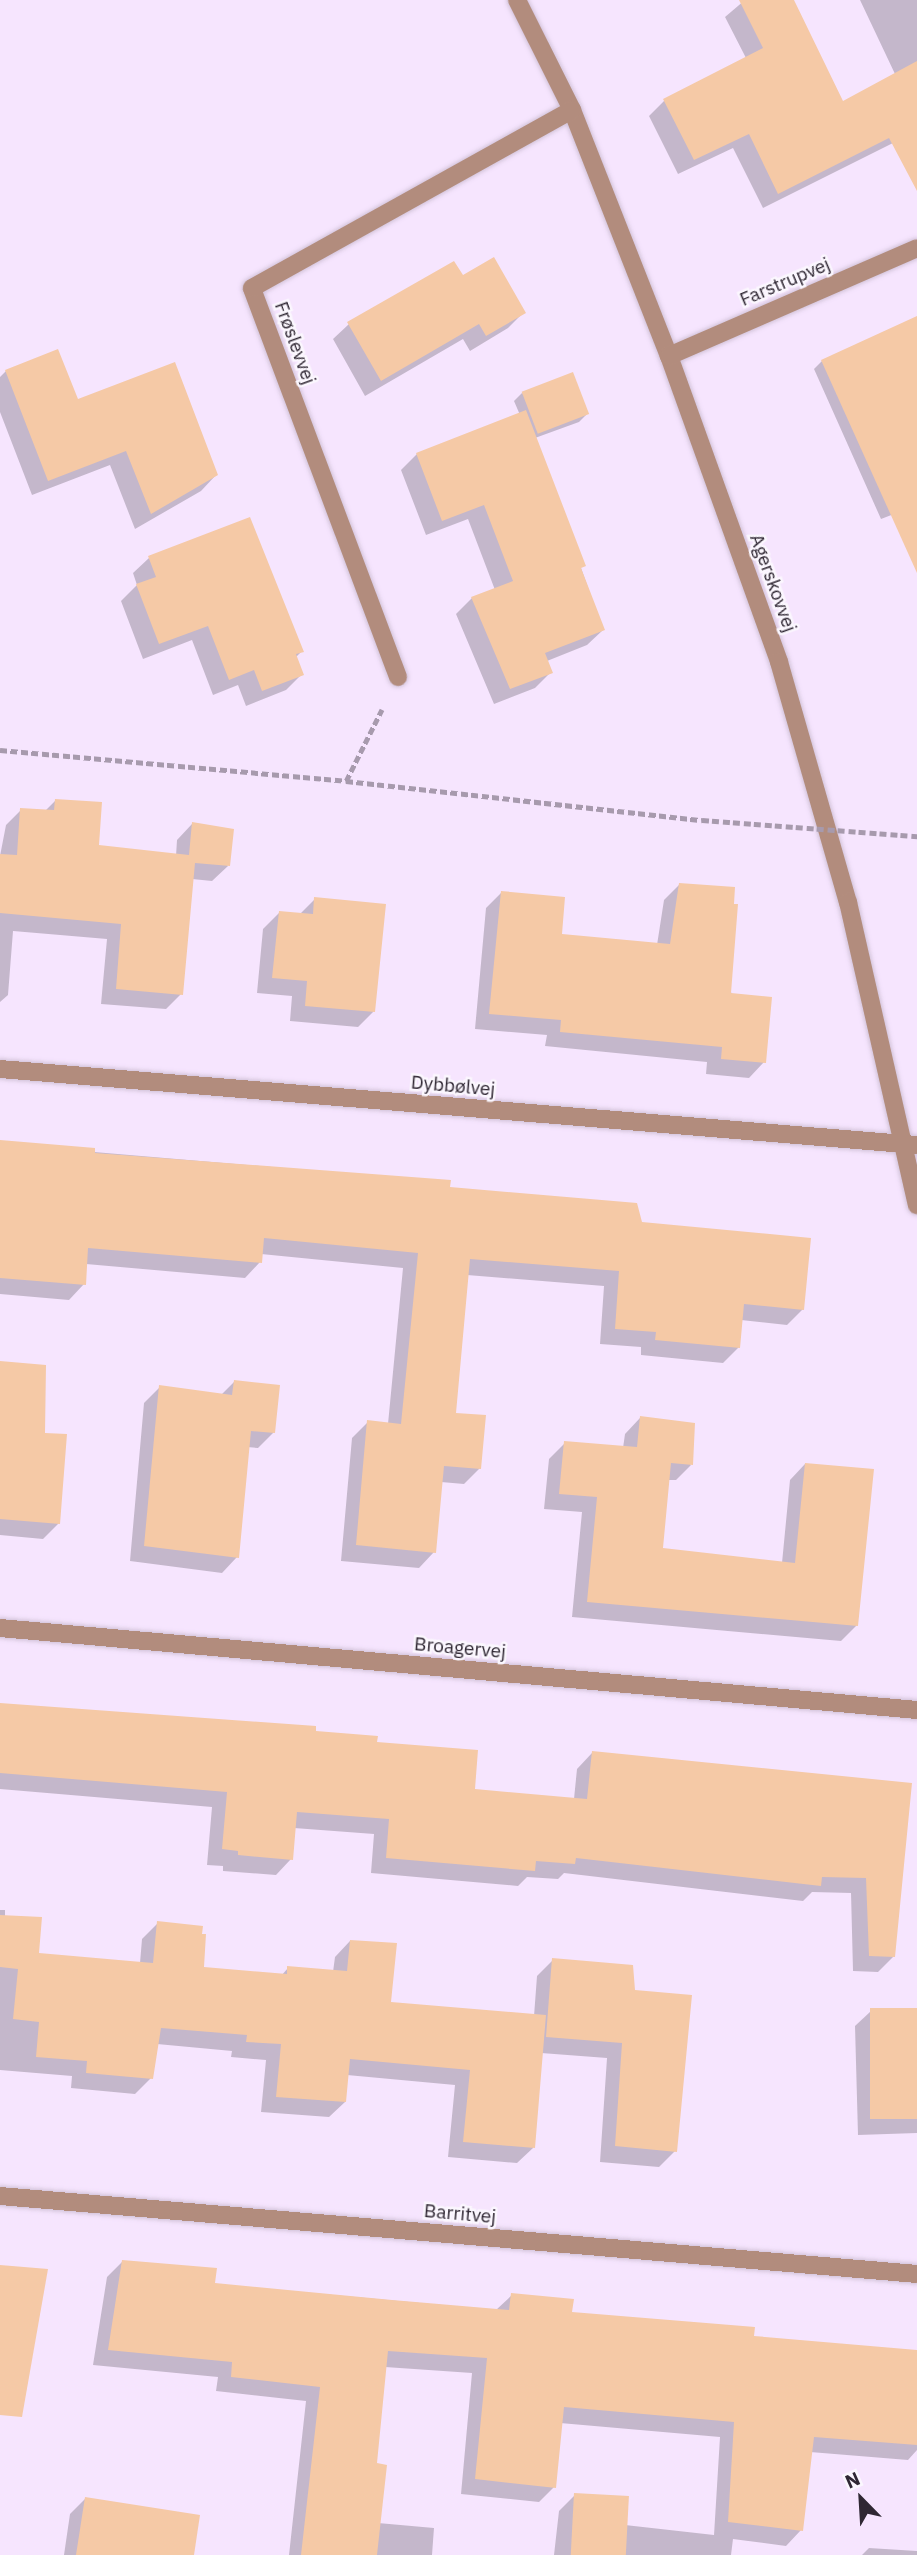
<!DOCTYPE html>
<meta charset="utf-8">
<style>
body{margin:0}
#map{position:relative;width:917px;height:2555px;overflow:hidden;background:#f6e5fe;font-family:"IBM Plex Sans",sans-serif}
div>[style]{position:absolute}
.shadow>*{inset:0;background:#0003}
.building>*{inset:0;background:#f5c9a6;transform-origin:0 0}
.path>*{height:4.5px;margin-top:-2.25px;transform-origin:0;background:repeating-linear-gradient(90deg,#a79aad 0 7px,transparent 0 10.5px)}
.roads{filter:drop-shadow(0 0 2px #d2c3d9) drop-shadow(0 0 2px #d2c3d9)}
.street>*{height:18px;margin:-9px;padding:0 9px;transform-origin:9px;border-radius:9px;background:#b28c7d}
.path-bridge>*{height:4.5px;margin-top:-2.25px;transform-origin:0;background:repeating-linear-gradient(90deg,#a79aad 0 7px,transparent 0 10.5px)}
span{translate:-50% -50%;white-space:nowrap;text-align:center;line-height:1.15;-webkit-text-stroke:5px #fbf7fe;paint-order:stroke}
.street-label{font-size:19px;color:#2f2733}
.north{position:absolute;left:826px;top:2464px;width:70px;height:70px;-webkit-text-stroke:5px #fbf7fe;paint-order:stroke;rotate:336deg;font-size:19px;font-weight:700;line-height:28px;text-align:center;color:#2f2733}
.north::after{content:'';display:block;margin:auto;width:24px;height:32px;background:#2f2733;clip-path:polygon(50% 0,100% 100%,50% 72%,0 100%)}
</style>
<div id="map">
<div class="shadow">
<div style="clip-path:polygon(745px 0,792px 0,842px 103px,895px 74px,860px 0,917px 0,917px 131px,763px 208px,733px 148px,678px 174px,649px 116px,664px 101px,746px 58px,725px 17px)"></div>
<div style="clip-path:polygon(462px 277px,524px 312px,508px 328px,470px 351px,463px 339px,365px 396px,333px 339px,349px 324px)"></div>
<div style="clip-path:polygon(917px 318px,917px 540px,894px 514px,881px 519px,814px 369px,822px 361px)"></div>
<div style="clip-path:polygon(6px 371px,77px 402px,216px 475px,201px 491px,135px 529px,110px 465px,32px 495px,0 412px,0 377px)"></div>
<div style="clip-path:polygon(522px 393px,587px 414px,579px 422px,535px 438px,603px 630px,587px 645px,547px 661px,551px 672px,535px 688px,494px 704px,456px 614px,472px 598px,495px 590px,468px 519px,426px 535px,401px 470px,417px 454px,520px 415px,514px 401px)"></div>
<div style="clip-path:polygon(149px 558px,302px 651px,295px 658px,301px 675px,286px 690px,246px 706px,238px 685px,213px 695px,192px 640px,143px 659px,121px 601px,137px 585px,133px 573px)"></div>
<div style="clip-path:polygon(55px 801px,97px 847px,176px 856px,177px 840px,192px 824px,228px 866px,212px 881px,192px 879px,181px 994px,166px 1009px,101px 1004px,107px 939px,13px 931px,8px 995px,0 1002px,0 856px,6px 825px,21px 810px,45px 811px)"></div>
<div style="clip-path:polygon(680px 884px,764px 1062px,749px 1078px,706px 1074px,707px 1062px,545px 1046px,547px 1035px,475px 1029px,486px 908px,501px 893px,560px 936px,657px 945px,664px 900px)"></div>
<div style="clip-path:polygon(315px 899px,374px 1011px,358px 1027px,290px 1021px,292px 996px,257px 993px,263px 929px,279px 913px,299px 915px)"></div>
<div style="clip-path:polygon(0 1144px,449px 1182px,448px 1189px,640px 1224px,803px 1309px,787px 1325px,741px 1320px,739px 1347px,723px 1363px,641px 1355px,641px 1347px,600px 1344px,604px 1286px,467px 1275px,454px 1414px,480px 1468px,464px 1484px,441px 1482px,434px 1552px,419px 1568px,341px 1561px,352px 1438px,368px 1422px,388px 1424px,403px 1268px,261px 1254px,260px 1262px,245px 1278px,86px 1264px,84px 1284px,69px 1300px,0 1294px)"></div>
<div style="clip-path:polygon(0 1363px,43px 1434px,59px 1523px,43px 1539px,0 1535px)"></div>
<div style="clip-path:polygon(234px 1382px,274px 1432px,258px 1448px,247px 1447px,237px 1557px,222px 1573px,130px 1561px,144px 1403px,160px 1387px,221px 1395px)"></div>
<div style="clip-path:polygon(640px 1418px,691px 1465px,676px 1480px,668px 1480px,661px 1549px,782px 1563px,790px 1480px,805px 1464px,857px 1625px,841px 1641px,572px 1617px,582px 1512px,544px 1509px,549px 1459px,565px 1443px,623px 1448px,625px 1434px)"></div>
<div style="clip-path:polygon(0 1704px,314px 1733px,375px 1744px,473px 1791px,574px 1799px,577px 1769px,592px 1753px,910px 1785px,894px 1956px,878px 1972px,853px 1971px,851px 1893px,812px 1892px,803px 1901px,564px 1873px,558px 1879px,527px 1877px,518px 1886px,371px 1873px,374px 1834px,294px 1828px,291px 1859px,276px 1875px,223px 1871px,223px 1866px,207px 1865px,212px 1807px,0 1789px)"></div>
<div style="clip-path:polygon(0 1910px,5px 1910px,5px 1917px,37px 1954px,140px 1963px,142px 1939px,158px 1923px,202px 1969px,281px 1976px,288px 1968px,333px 1972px,335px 1957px,350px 1941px,389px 2004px,534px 2016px,537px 1976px,553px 1960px,633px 1991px,675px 2151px,659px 2167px,600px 2162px,607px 2058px,541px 2053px,533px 2148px,517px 2163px,448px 2157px,455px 2085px,347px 2075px,345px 2102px,329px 2117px,261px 2112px,266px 2060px,231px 2057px,232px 2051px,157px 2044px,151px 2078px,135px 2094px,71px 2088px,72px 2076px,0 2070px)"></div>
<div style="clip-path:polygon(917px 2009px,917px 2133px,858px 2135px,855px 2026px,871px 2011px)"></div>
<div style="clip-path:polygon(122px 2262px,213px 2284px,496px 2310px,512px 2295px,570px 2314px,752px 2338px,917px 2352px,917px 2450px,908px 2460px,810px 2452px,801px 2530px,786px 2546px,733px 2539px,731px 2555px,554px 2555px,559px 2511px,575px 2495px,625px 2525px,714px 2535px,720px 2437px,560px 2423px,554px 2487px,539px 2502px,461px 2494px,472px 2373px,385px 2367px,375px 2465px,378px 2523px,434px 2528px,432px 2555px,289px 2555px,306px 2401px,216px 2391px,218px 2377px,93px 2365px,107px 2277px)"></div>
<div style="clip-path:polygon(86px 2498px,192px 2555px,64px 2555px,70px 2514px)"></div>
<div style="clip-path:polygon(869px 2548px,917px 2551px,917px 2555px,862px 2555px)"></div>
</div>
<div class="building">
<div style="clip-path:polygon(739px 0,794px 0,843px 101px,917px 61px,917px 191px,889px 138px,778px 194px,749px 134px,694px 160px,663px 99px,763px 48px)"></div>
<div style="clip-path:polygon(494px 257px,526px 313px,486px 336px,479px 324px,381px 381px,347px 322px,454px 261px,463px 275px)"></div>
<div style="clip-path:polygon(917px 316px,917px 573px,821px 360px)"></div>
<div style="clip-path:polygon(58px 349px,78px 399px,175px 362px,218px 475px,151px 514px,126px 451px,48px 481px,5px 370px)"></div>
<div style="left:573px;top:372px;width:45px;height:55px;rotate:69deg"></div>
<div style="clip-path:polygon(526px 410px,586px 566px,581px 568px,605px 630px,545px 653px,553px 673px,510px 689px,471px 597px,513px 581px,484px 505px,442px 521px,416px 453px)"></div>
<div style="clip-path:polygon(250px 517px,304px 652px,296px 654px,304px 675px,262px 691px,254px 670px,229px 680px,208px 626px,159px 644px,136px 584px,156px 577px,148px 556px)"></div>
<div style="clip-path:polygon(55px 799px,102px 802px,99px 845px,189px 855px,192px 822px,234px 829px,230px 866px,195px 863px,183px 995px,116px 989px,121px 924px,0 913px,0 854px,17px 855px,20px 808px,54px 810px)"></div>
<div style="clip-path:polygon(679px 883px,735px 887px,734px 904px,738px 904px,731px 993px,772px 997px,766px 1063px,721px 1059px,722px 1047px,560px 1032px,561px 1020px,489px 1014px,501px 891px,565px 897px,562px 934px,670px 944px)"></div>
<div style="clip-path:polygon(314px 897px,386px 904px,375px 1012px,305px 1006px,307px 981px,272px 978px,279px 911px,313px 914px)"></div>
<div style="clip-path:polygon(0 1140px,95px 1148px,95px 1153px,451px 1180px,450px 1187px,637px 1203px,642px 1222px,811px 1238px,804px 1310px,744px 1304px,740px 1348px,655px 1340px,656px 1332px,615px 1329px,619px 1271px,470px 1259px,456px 1413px,486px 1415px,481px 1469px,444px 1466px,436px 1553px,356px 1545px,367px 1420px,401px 1424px,418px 1253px,264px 1238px,262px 1263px,88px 1248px,86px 1285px,0 1278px)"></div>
<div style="clip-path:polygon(0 1361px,46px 1365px,45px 1433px,67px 1434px,60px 1524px,0 1519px)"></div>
<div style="clip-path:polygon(234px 1380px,280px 1385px,275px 1433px,251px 1431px,239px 1558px,144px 1546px,159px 1385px,232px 1395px)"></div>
<div style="clip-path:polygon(640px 1416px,695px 1423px,693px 1465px,671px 1463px,663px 1548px,795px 1563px,805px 1463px,874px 1469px,858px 1626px,587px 1602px,597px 1497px,559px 1494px,564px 1441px,637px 1447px)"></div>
<div style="clip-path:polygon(0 1703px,316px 1726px,316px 1731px,378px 1736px,377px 1742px,478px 1750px,475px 1789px,587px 1799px,592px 1751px,912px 1783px,895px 1957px,869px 1956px,866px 1878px,822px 1877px,821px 1886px,576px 1858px,575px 1864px,536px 1861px,535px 1871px,386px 1858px,389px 1819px,297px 1812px,293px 1860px,238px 1855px,238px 1851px,222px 1849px,227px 1792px,0 1773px)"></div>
<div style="clip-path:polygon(0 1915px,42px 1917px,39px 1953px,153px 1963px,157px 1921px,203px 1926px,202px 1934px,206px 1934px,204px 1967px,287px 1974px,287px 1966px,347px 1971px,350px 1940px,397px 1943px,391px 2002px,546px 2015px,535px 2148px,463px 2142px,470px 2070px,350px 2059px,346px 2102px,276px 2097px,281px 2044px,246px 2042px,247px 2035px,161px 2028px,153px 2079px,86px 2073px,87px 2061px,36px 2057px,39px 2022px,13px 2019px,18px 1969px,0 1967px)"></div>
<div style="clip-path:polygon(552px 1958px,633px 1965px,635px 1990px,692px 1995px,677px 2152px,615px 2146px,622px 2043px,546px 2037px)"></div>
<div style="left:917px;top:2008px;width:111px;height:47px;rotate:90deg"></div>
<div style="clip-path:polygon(122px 2260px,217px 2268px,215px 2283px,392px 2300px,509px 2310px,511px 2293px,574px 2299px,572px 2312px,755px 2327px,754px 2336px,917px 2350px,917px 2445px,814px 2437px,803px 2531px,728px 2522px,734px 2422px,564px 2407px,556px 2488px,475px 2479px,487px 2358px,388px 2351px,377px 2463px,387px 2465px,377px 2555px,301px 2555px,320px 2387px,231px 2377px,232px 2362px,108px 2350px)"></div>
<div style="clip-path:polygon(0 2265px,48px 2269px,22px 2417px,0 2415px)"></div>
<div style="left:574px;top:2493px;width:55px;height:62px;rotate:3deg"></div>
<div style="clip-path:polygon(85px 2497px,200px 2515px,194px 2555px,76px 2555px)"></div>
</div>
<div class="path">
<div style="left:0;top:750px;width:347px;rotate:5.1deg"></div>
<div style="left:346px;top:781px;width:358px;rotate:6.3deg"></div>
<div style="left:346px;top:781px;width:80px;rotate:-63.4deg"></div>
</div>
<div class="roads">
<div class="street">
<div style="left:517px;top:0;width:123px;rotate:63.4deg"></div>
<div style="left:572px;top:110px;width:264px;rotate:68.5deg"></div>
<div style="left:669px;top:356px;width:325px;rotate:70.2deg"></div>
<div style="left:779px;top:662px;width:250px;rotate:74deg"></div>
<div style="left:848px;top:902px;width:311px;rotate:77.2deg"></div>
<div style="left:669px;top:356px;width:270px;rotate:-23.5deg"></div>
<div style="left:398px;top:677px;width:415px;rotate:-110.6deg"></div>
<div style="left:252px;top:288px;width:366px;rotate:-29.1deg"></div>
<div style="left:0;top:1069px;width:920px;rotate:4.74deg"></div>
<div style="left:0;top:1628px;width:921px;rotate:5.11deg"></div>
<div style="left:0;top:2196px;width:920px;rotate:4.86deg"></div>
</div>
</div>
<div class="path-bridge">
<div style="left:702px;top:820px;width:216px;rotate:4.3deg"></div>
</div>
<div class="street-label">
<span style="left:785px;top:282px;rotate:-23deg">Farstrupvej</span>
<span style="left:295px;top:343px;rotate:70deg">Frøslevvej</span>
<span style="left:773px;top:583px;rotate:70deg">Agerskovvej</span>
<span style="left:453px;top:1086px;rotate:5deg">Dybbølvej</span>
<span style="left:460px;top:1648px;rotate:5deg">Broagervej</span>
<span style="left:460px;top:2214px;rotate:5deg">Barritvej</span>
</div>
<div class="north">N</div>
</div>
